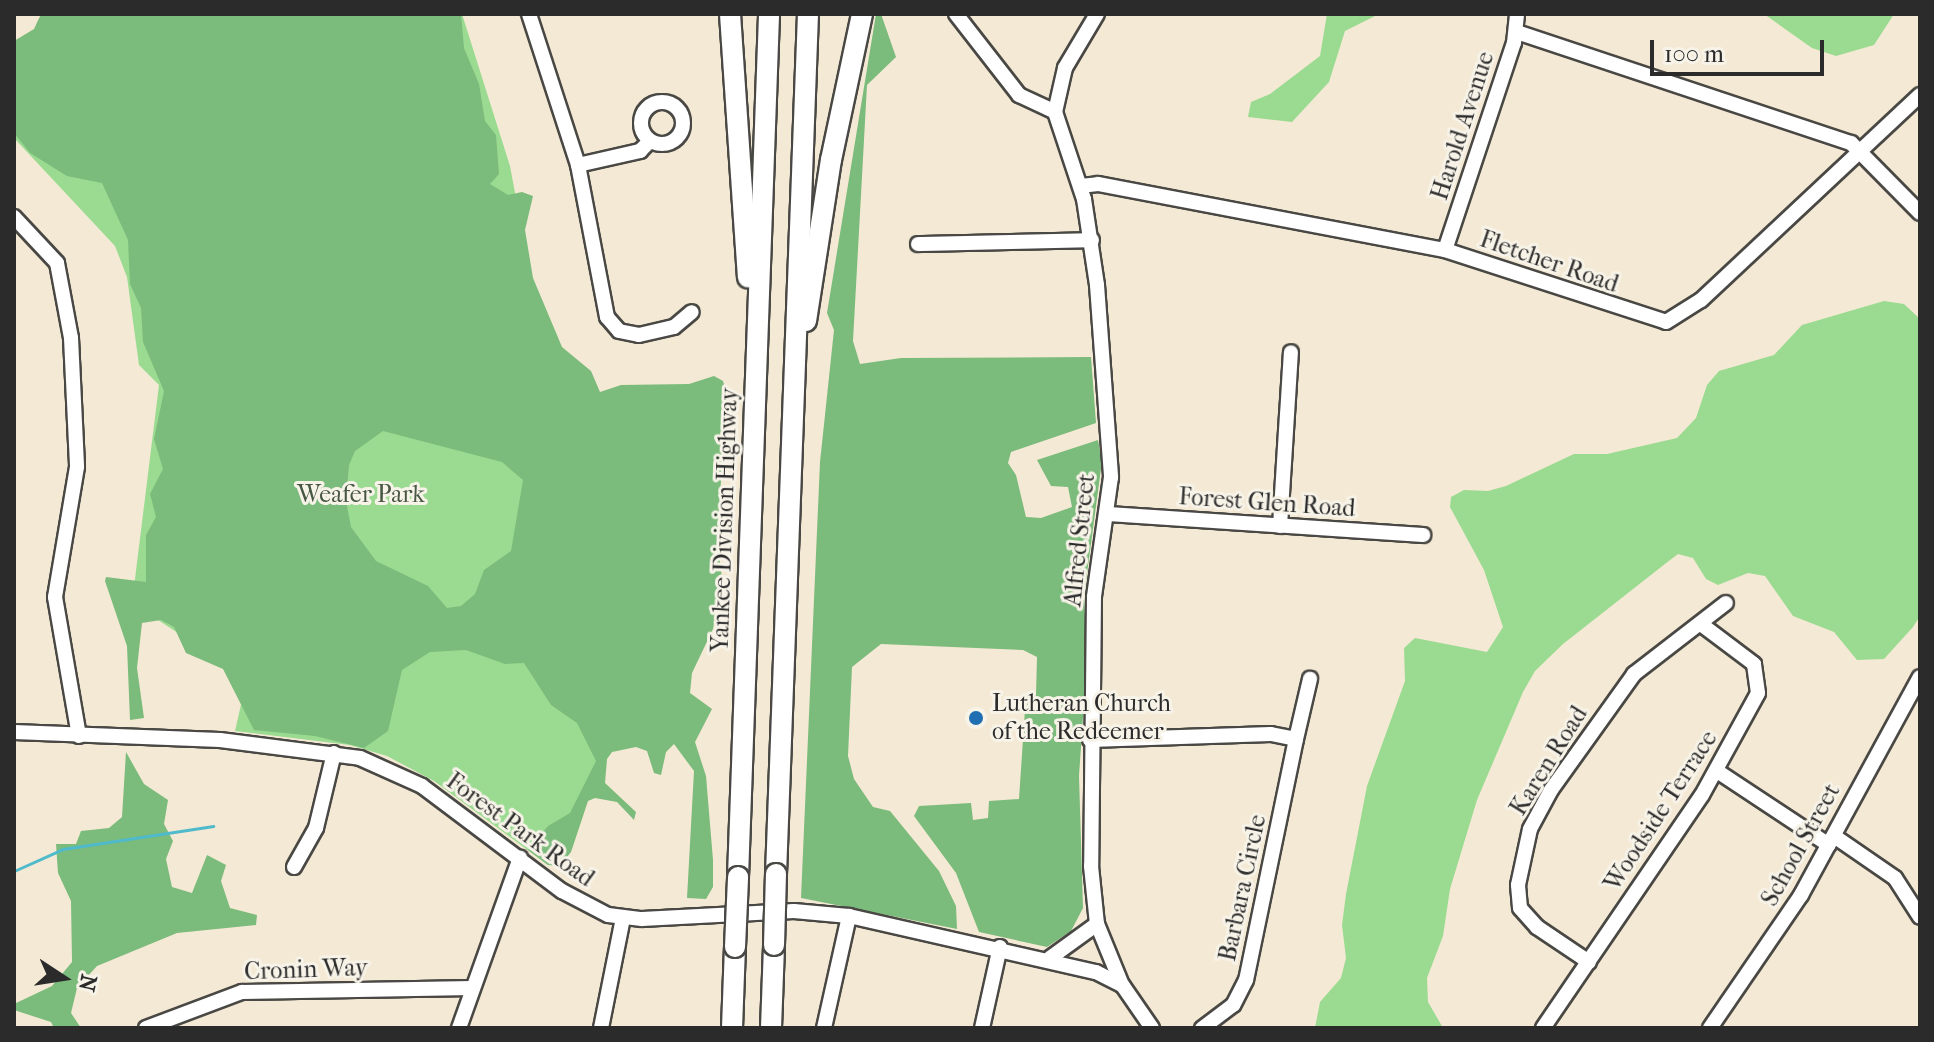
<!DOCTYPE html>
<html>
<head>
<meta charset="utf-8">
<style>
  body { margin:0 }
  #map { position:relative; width:1934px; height:1042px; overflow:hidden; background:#f4e9d4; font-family:"IM FELL French Canon",serif }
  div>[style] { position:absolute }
  .green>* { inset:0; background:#9adb91 }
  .forest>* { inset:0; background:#7bbb7b }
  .stream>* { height:3px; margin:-1.5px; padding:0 1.5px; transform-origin:1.5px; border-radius:1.5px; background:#4fbacb }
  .roads { filter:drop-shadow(2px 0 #494844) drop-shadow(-2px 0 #494844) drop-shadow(0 2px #494844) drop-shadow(0 -2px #494844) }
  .minor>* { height:14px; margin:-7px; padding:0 7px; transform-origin:7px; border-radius:7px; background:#fff }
  .minor>.ring { margin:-7px; padding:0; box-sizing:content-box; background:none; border:14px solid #fff; border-radius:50% }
  .highway>* { height:20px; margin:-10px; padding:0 10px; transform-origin:10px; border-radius:10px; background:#fff }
  .bridges { filter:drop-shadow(2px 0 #494844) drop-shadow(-2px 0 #494844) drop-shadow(0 2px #494844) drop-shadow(0 -2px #494844) }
  .highway-bridge>* { height:20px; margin:-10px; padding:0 10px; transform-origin:10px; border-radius:10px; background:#fff }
  .dots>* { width:22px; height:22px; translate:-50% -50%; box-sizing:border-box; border:4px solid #f7f3e8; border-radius:50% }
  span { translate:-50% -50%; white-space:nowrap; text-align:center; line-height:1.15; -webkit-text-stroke:6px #f7f3e8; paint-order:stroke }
  .street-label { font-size:24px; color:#2b2b2b }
  .park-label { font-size:24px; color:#475744 }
  .poi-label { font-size:24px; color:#2b2b2b }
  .left { translate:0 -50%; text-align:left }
  .frame { position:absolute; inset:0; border:16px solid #2b2b2b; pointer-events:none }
  .north { position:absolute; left:24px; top:938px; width:80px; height:80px; -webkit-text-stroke:6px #f7f3e8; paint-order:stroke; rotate:102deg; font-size:22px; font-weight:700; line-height:32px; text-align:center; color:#2b2b2b }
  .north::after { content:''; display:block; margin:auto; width:28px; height:36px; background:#2b2b2b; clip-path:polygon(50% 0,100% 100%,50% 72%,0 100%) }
  .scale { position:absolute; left:1650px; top:40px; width:174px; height:36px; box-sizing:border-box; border:4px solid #2b2b2b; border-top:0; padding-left:10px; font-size:24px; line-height:28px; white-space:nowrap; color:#2b2b2b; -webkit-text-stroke:6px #f7f3e8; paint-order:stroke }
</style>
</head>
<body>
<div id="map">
  <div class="green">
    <div style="clip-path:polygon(106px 14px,462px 14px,510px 166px,553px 398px,686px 600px,548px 865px,434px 781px,387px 756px,350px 745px,235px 731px,247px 678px,132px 603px,159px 385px,139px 365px,127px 277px,115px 246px,14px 138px,14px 43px)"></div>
    <div style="clip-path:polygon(1327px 14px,1379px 14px,1345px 31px,1329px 82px,1292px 122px,1248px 117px,1251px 102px,1270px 94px,1320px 56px)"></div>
    <div style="clip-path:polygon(1764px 14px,1894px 14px,1874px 45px,1836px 56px,1812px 48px)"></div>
    <div style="clip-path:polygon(1884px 301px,1904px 304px,1920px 319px,1920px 616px,1913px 627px,1884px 659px,1857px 660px,1834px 632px,1793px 616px,1765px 576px,1748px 573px,1718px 585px,1706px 579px,1693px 558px,1678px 554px,1670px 560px,1563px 644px,1535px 671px,1523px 692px,1477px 800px,1450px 889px,1443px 936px,1427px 978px,1428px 1002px,1443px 1028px,1315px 1028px,1320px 1002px,1341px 978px,1346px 958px,1342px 925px,1346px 894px,1367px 786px,1405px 681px,1404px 648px,1415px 638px,1487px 652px,1503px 627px,1484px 570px,1450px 507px,1451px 497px,1464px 490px,1488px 491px,1506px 486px,1574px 454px,1607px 454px,1677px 438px,1696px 418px,1707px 385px,1719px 371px,1774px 355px,1802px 325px)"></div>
  </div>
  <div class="forest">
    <div style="clip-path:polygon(evenodd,41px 14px,461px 14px,464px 48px,479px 84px,485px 121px,496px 135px,499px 174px,490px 184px,508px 195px,522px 192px,533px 196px,525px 230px,533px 278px,562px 347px,591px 371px,600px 392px,621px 385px,689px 384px,714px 376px,723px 381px,727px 394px,717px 539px,722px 578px,713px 629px,692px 673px,690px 693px,712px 709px,695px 742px,706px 776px,713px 860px,713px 887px,706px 899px,687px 898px,694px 771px,674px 744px,666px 752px,661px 775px,654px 773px,647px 751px,636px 747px,612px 752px,607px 759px,605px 783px,636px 812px,634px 820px,617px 802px,595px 798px,588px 801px,571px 852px,560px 866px,548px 865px,528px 850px,548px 826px,570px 813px,596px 761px,577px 723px,551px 705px,524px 663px,505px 664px,466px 650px,430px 652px,402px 670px,388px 731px,364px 748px,315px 736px,254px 730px,223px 669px,186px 653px,174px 627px,161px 620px,142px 623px,137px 668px,144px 718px,130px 720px,127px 646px,105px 581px,106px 577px,146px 582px,146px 535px,156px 517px,150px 494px,163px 469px,154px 439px,164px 391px,143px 342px,141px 308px,130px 284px,128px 240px,102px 183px,67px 176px,30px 153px,14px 133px,14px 41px,34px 29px,41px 14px,383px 431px,502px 462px,523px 480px,511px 551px,484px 570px,475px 594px,461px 606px,447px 608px,428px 586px,376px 561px,351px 527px,346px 501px,349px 465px,355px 451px,383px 431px)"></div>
    <div style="clip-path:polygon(876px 14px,881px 14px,896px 57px,867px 85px,853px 341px,860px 364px,901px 358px,1091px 357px,1096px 423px,1011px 452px,1008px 463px,1016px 475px,1026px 517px,1041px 518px,1072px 507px,1068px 487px,1051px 486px,1037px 460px,1098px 440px,1102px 461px,1084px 596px,1087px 659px,1079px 776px,1083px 908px,1071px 931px,1047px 947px,979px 932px,956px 873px,914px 816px,919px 806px,971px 803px,973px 820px,988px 818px,989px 801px,1019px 799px,1026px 695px,1036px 695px,1037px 657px,1023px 650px,881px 644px,852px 667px,848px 756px,854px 779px,873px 807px,890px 811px,939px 871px,956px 906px,957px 929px,801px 898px,820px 462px,834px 330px,827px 313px)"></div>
    <div style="clip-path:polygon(126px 752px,144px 784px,168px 800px,164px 824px,173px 841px,166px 859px,172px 887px,192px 893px,207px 855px,226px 865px,221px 881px,230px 908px,257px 915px,256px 925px,177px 933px,97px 966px,77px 988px,71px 1013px,81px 1028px,54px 1028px,51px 1022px,14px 1010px,14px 1004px,52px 986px,72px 962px,71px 901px,58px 873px,56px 844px,76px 844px,81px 831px,109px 828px,122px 817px)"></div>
  </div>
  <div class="stream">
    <div style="left:14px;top:871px;width:54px;rotate:-24.2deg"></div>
    <div style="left:63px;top:849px;width:152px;rotate:-8.7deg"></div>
  </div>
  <div class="roads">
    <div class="minor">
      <div style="left:529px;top:14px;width:159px;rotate:72deg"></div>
      <div style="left:578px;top:165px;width:155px;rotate:79.2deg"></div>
      <div style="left:607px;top:317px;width:18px;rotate:49deg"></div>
      <div style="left:619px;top:331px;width:20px;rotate:11deg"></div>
      <div style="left:639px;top:335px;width:36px;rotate:-13deg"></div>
      <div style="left:674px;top:327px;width:23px;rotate:-40deg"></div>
      <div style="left:956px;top:14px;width:103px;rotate:52.1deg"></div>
      <div style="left:1019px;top:95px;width:40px;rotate:25deg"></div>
      <div style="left:1097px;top:14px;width:63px;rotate:120.7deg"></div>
      <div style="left:1065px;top:68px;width:45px;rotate:102.8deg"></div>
      <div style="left:1055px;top:112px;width:92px;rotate:71.6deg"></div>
      <div style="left:1084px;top:199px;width:87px;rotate:81.4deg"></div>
      <div style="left:1097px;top:285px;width:193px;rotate:85.8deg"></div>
      <div style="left:1111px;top:477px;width:121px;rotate:98.1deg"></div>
      <div style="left:1094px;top:597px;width:269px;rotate:90.6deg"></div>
      <div style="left:1091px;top:866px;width:58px;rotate:84.1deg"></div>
      <div style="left:1097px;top:924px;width:66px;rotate:67.7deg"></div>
      <div style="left:1517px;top:32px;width:352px;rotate:18.4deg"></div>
      <div style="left:1851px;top:143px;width:98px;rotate:45.4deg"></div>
      <div class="ring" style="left:641px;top:102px;width:28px;height:28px"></div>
      <div style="left:578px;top:165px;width:64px;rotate:-12.7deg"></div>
      <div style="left:640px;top:151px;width:14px;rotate:-45deg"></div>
      <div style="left:1080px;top:186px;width:18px;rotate:-6deg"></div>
      <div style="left:1098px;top:184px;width:353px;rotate:10.8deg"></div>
      <div style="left:1445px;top:250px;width:232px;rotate:18deg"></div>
      <div style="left:1666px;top:322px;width:41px;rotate:-32.2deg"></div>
      <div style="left:1701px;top:300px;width:300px;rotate:-43.1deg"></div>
      <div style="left:14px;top:217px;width:63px;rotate:46.9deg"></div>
      <div style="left:57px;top:263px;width:76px;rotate:79.4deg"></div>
      <div style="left:71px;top:338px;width:129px;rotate:87.3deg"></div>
      <div style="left:77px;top:467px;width:132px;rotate:99.6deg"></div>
      <div style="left:55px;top:597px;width:141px;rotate:80.2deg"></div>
      <div style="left:918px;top:244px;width:174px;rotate:-1.3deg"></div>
      <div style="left:1445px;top:250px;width:218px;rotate:-71.6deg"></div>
      <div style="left:1514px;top:43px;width:29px;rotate:-84deg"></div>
      <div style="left:1108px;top:514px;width:316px;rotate:3.8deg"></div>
      <div style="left:1280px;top:526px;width:174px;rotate:-86.4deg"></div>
      <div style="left:14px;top:732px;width:206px;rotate:2.2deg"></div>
      <div style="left:220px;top:740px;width:141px;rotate:7.3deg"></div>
      <div style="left:360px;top:758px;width:68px;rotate:24.3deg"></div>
      <div style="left:422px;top:786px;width:175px;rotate:36.9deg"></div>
      <div style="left:562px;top:891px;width:52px;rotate:27.6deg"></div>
      <div style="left:608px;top:915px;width:34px;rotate:7deg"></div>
      <div style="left:642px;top:919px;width:152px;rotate:-3deg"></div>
      <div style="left:794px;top:911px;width:55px;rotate:5.2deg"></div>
      <div style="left:849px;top:916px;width:253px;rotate:12.8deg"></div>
      <div style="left:1096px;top:972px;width:30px;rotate:27deg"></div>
      <div style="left:1123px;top:986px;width:51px;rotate:55.4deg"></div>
      <div style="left:1296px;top:739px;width:62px;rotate:-76.9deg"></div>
      <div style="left:1090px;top:740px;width:181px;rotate:-1.9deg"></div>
      <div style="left:1271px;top:734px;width:25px;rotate:11deg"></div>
      <div style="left:1296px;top:739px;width:246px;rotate:101.7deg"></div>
      <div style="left:1246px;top:980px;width:28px;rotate:117deg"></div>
      <div style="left:1233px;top:1005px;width:39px;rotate:143deg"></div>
      <div style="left:1717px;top:771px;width:134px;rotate:33.5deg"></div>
      <div style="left:1834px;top:836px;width:74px;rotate:34.5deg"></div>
      <div style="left:1895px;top:878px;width:46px;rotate:57.3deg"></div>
      <div style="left:294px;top:867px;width:45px;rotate:-60.6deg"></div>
      <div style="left:316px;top:828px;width:77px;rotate:-76.5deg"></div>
      <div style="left:1050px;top:958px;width:58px;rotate:-35.9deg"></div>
      <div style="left:1589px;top:962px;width:63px;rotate:-146.1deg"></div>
      <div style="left:1537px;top:927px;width:25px;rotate:-132deg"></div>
      <div style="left:1520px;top:908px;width:23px;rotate:-95deg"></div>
      <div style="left:1518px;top:885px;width:57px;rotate:-77.9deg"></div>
      <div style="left:1530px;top:829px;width:44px;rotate:-61.7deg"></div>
      <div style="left:1551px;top:790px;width:143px;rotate:-54.4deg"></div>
      <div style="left:1634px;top:674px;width:116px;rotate:-37.7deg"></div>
      <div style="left:146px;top:1028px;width:103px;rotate:-20.6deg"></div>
      <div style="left:242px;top:992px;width:231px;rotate:-1deg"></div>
      <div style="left:459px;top:1028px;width:181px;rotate:-70.3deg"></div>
      <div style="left:601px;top:1028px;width:112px;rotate:-78.7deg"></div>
      <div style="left:824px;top:1028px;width:115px;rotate:-77.4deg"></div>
      <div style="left:982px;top:1028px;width:83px;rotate:-77.5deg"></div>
      <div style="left:1543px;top:1028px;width:282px;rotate:-55.7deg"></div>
      <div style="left:1702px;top:795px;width:116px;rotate:-61.2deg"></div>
      <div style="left:1758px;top:693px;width:29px;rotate:-98deg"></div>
      <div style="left:1754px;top:664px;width:65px;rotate:-143.1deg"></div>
      <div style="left:1710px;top:1028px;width:161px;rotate:-55.6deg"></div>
      <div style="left:1801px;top:895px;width:248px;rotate:-61.4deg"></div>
    </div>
    <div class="highway">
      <div style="left:730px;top:14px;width:264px;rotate:86.1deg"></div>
      <div style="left:806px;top:321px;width:163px;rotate:-81.2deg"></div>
      <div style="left:831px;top:160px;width:149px;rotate:-78deg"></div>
      <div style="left:776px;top:874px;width:861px;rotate:-87.87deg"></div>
      <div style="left:738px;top:877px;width:864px;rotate:-87.94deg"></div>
      <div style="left:732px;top:1028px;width:81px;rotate:-87.9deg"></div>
      <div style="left:771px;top:1028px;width:83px;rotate:-87.9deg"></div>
    </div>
  </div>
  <div class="bridges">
    <div class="highway-bridge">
      <div style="left:774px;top:945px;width:71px;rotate:-88.4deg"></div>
      <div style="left:735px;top:947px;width:70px;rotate:-87.5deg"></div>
    </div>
  </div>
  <div class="dots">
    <div style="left:976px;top:718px;background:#1f6fb2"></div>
  </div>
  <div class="street-label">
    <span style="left:1463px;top:126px;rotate:-72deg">Harold Avenue</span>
    <span style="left:1549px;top:262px;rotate:19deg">Fletcher Road</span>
    <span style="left:1267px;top:503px;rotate:4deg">Forest Glen Road</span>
    <span style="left:725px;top:520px;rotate:-88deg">Yankee Division Highway</span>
    <span style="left:1080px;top:540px;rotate:-84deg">Alfred Street</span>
    <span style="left:1549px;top:761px;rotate:-58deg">Karen Road</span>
    <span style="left:1661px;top:811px;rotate:-57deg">Woodside Terrace</span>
    <span style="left:520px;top:830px;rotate:36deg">Forest Park Road</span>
    <span style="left:1801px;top:845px;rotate:-61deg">School Street</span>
    <span style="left:1243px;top:888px;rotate:-78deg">Barbara Circle</span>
    <span style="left:306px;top:970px;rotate:-2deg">Cronin Way</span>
  </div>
  <div class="park-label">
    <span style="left:361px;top:495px">Weafer Park</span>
  </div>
  <div class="poi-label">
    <span class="left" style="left:992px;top:718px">Lutheran Church<br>of the Redeemer</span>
  </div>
  <div class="frame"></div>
  <div class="north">N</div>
  <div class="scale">100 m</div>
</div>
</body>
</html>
